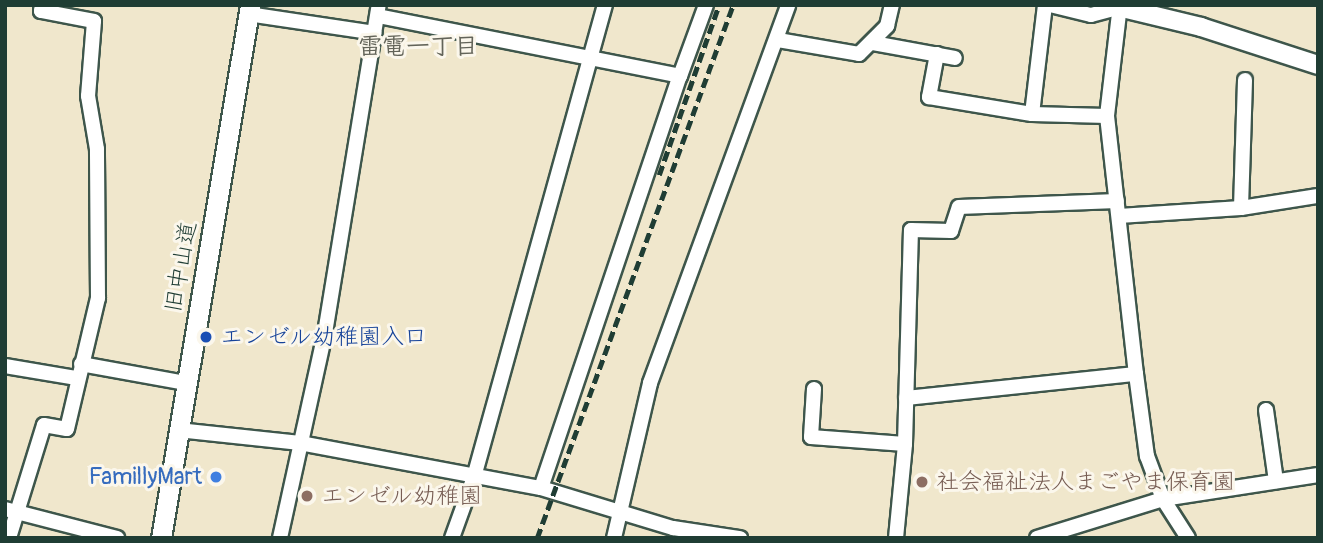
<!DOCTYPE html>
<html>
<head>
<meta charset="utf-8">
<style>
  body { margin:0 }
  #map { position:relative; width:1323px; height:543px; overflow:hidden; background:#f0e7cc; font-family:Pangolin,"Klee One",sans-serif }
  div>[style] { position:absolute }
  .roads { filter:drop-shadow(2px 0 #3e564b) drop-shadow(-2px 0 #3e564b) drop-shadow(0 2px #3e564b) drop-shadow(0 -2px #3e564b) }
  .minor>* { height:14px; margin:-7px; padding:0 7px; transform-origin:7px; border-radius:7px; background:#fff }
  .tertiary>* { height:18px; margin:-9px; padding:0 9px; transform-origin:9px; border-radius:9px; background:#fff }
  .secondary>* { height:19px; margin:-9.5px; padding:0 9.5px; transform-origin:9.5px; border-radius:9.5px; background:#fff }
  .rail>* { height:4.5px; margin-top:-2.25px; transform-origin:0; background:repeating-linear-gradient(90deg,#1f3d34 0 10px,transparent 0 15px) }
  .dots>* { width:19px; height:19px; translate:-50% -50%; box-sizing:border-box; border:4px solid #fbf7ec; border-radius:50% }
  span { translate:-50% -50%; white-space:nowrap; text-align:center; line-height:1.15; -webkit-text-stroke:6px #fbf7ec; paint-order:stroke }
  .street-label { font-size:23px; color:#1f3d34 }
  .transit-label { font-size:23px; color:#164399 }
  .left { translate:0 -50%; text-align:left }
  .shop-label { font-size:23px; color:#366cbe }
  .right { translate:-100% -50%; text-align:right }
  .education-label { font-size:23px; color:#785e54 }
  .neighbourhood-label { font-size:24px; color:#636459; font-weight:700 }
  .frame { position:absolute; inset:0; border:7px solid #1f3d34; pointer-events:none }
</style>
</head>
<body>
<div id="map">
  <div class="roads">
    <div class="minor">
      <div style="left:1050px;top:5px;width:42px;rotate:13.7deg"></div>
      <div style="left:1091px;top:15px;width:30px;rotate:-15deg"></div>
      <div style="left:1120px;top:5px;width:112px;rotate:96.7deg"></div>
      <div style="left:1107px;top:116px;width:260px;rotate:83.6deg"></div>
      <div style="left:1136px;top:374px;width:83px;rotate:82.4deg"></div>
      <div style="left:1147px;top:456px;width:46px;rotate:69.6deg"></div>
      <div style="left:1163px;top:499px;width:46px;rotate:57.3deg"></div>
      <div style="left:248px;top:14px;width:128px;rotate:8.5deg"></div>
      <div style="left:378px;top:16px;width:308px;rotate:11.2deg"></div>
      <div style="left:680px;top:76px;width:76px;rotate:-69.9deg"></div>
      <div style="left:778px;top:40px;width:82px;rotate:9.8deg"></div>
      <div style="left:859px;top:54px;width:40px;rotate:-45deg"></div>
      <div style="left:887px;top:26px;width:22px;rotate:-77deg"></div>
      <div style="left:873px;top:43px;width:83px;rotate:10.4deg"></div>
      <div style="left:937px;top:54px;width:44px;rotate:100.5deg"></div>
      <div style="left:929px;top:97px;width:104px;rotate:9.4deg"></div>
      <div style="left:1032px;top:114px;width:75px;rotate:1.5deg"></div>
      <div style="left:1032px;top:114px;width:110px;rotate:-83.2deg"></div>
      <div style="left:1241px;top:208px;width:128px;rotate:-88.2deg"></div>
      <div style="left:1119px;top:216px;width:122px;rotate:-3.8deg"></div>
      <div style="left:1241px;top:208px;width:78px;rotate:-8.9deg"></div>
      <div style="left:81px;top:364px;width:107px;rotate:10.3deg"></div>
      <div style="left:5px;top:366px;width:73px;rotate:9.5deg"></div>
      <div style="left:814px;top:389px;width:48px;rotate:93.6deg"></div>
      <div style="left:811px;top:437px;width:94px;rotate:4.3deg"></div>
      <div style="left:906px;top:398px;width:231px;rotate:-6deg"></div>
      <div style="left:1266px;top:410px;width:72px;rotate:82deg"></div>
      <div style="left:178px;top:430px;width:123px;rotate:6.1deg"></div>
      <div style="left:300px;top:443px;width:245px;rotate:10.6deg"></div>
      <div style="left:541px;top:488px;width:138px;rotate:16.9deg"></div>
      <div style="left:673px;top:528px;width:68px;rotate:8.5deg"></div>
      <div style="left:541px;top:488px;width:435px;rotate:-71.4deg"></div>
      <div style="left:5px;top:509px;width:116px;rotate:14.5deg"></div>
      <div style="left:9px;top:538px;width:118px;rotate:-72.8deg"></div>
      <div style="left:44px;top:425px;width:23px;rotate:10deg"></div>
      <div style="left:67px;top:429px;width:135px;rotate:-76.7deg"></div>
      <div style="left:98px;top:298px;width:149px;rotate:-90.4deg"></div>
      <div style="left:97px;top:149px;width:54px;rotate:-99.6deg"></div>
      <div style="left:88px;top:96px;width:75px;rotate:-85.4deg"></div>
      <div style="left:94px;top:21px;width:54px;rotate:-169.3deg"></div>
      <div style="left:41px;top:11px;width:6px;rotate:-81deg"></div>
      <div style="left:280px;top:538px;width:210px;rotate:-77.6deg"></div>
      <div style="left:325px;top:333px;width:332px;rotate:-80.7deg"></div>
      <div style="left:452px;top:538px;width:65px;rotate:-70.2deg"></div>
      <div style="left:474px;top:477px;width:490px;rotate:-74.5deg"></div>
      <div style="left:614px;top:538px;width:159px;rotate:-76.9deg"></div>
      <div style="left:650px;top:383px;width:402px;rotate:-69.9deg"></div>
      <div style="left:896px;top:538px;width:94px;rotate:-84.5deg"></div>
      <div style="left:905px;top:444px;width:214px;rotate:-88.4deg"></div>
      <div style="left:911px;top:230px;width:40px;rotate:1.4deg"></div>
      <div style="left:951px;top:231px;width:25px;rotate:-72deg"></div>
      <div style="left:959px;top:207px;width:158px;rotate:-2.2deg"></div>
      <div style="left:1037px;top:538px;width:132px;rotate:-17.2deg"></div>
      <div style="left:1163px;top:499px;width:157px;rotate:-8.8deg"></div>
    </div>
    <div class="tertiary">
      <div style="left:1110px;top:5px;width:94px;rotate:13.6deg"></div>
      <div style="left:1201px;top:27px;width:123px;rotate:18deg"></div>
    </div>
    <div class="secondary">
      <div style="left:161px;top:538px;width:540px;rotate:-80.52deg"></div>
    </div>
  </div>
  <div class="rail">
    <div style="left:659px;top:175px;width:180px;rotate:-70.6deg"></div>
    <div style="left:537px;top:538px;width:568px;rotate:-69.81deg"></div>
  </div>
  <div class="dots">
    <div style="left:206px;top:337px;background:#1a4fb4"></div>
    <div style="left:216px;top:477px;background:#3f7fe0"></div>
    <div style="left:922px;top:482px;background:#8d6e63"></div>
    <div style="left:307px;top:496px;background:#8d6e63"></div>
  </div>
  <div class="street-label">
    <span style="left:181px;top:267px;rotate:-80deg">旧中山道</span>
  </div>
  <div class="transit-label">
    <span class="left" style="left:220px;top:337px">エンゼル幼稚園入口</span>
  </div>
  <div class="shop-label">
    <span class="right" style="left:202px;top:477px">FamillyMart</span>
  </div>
  <div class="education-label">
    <span class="left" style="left:936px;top:482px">社会福祉法人まごやま保育園</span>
    <span class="left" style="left:321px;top:496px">エンゼル幼稚園</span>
  </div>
  <div class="neighbourhood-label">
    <span style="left:418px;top:47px">雷電一丁目</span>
  </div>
  <div class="frame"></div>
</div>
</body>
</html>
